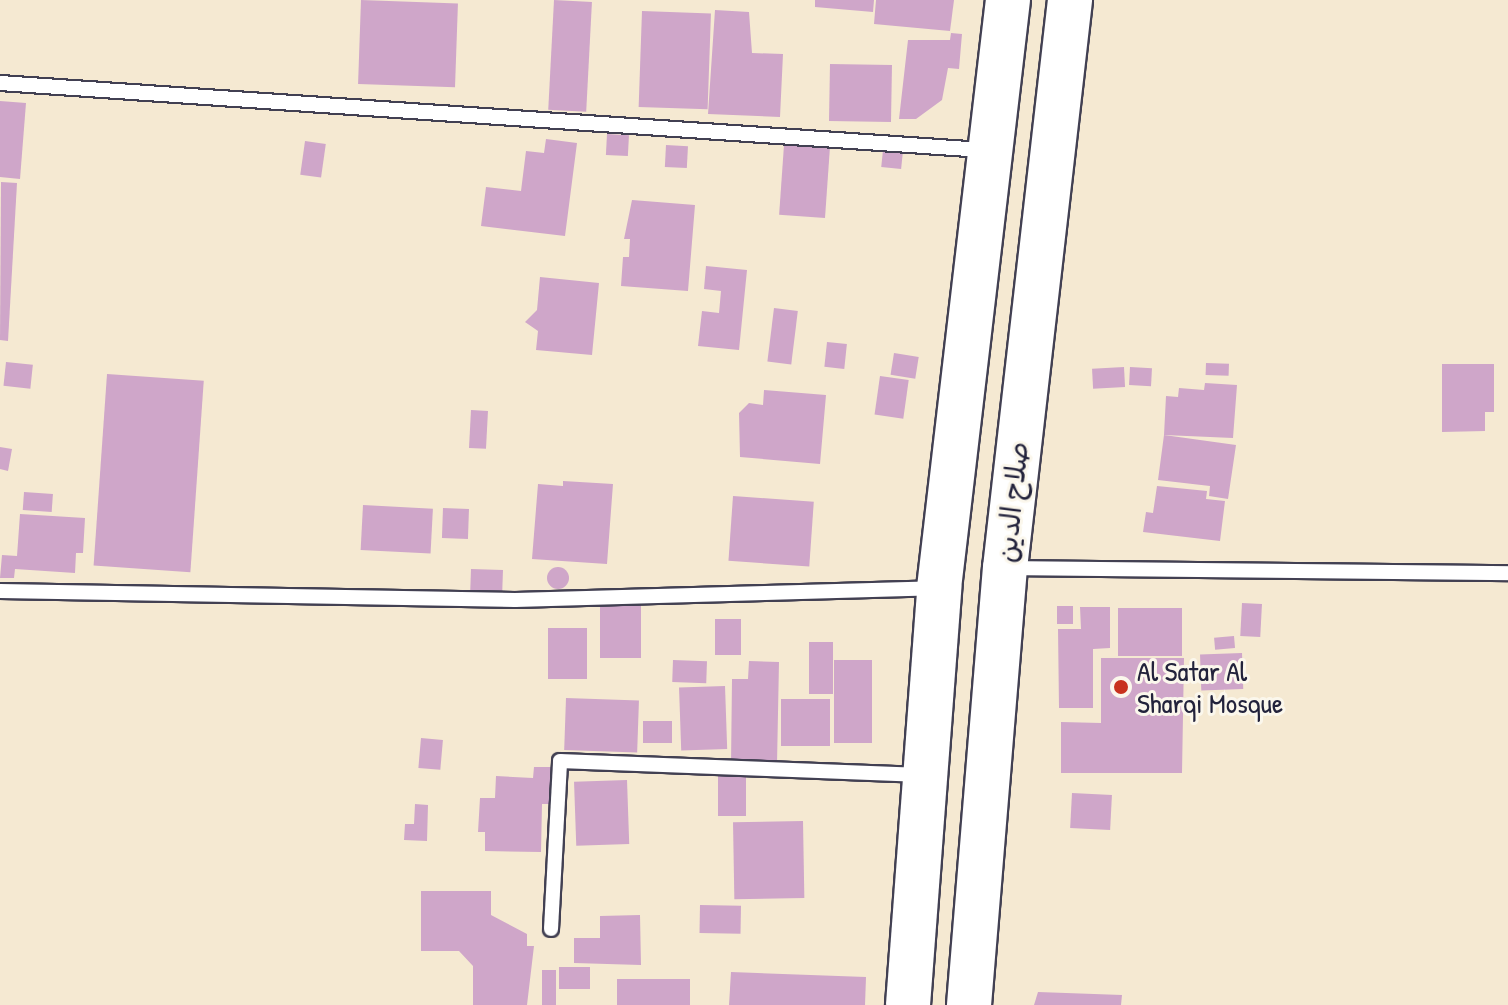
<!DOCTYPE html>
<html>
<head>
<meta charset="utf-8">
<style>
  body { margin:0 }
  #map { position:relative; width:1508px; height:1005px; overflow:hidden; background:#f5e9d2; font-family:"Patrick Hand","Playpen Sans Arabic",sans-serif }
  div>[style] { position:absolute }
  .building>* { inset:0; background:#cfa6c9; transform-origin:0 0 }
  .round { border-radius:50% }
  .roads { filter:drop-shadow(2px 0 #424052) drop-shadow(-2px 0 #424052) drop-shadow(0 2px #424052) drop-shadow(0 -2px #424052) }
  .service>* { height:14px; margin:-7px; padding:0 7px; transform-origin:7px; border-radius:7px; background:#fff }
  .trunk>* { height:44px; margin:-22px; padding:0 22px; transform-origin:22px; border-radius:22px; background:#fff }
  .dots>* { width:22px; height:22px; translate:-50% -50%; box-sizing:border-box; border:4px solid #fbf7ec; border-radius:50% }
  span { translate:-50% -50%; white-space:nowrap; text-align:center; line-height:1.15; -webkit-text-stroke:6px #fbf7ec; paint-order:stroke }
  .street-label { font-size:28px; color:#22223b }
  .poi-label { font-size:28px; color:#22223b }
  .left { translate:0 -50%; text-align:left }
</style>
</head>
<body>
<div id="map">
  <div class="building">
    <div style="left:361px;top:0;width:97px;height:84px;rotate:2deg"></div>
    <div style="left:554px;top:0;width:38px;height:110px;rotate:3deg"></div>
    <div style="clip-path:polygon(815px 0,874px 0,873px 12px,815px 7px)"></div>
    <div style="clip-path:polygon(876px 0,954px 0,950px 31px,874px 24px)"></div>
    <div style="clip-path:polygon(715px 10px,749px 12px,752px 53px,783px 54px,780px 117px,708px 114px)"></div>
    <div style="left:642px;top:11px;width:69px;height:96px;rotate:2deg"></div>
    <div style="clip-path:polygon(951px 33px,962px 34px,959px 69px,948px 68px,942px 100px,916px 119px,899px 119px,908px 40px,950px 40px)"></div>
    <div style="left:830px;top:64px;width:62px;height:57px;rotate:1deg"></div>
    <div style="clip-path:polygon(0 101px,26px 103px,20px 179px,0 177px)"></div>
    <div style="left:607px;top:134px;width:22px;height:21px;rotate:3deg"></div>
    <div style="clip-path:polygon(546px 139px,577px 143px,565px 236px,481px 226px,486px 187px,521px 191px,526px 151px,544px 153px)"></div>
    <div style="left:305px;top:141px;width:21px;height:34px;rotate:8deg"></div>
    <div style="left:666px;top:145px;width:22px;height:22px;rotate:3deg"></div>
    <div style="left:784px;top:145px;width:46px;height:70px;rotate:4deg"></div>
    <div style="left:883px;top:150px;width:20px;height:17px;rotate:6deg"></div>
    <div style="clip-path:polygon(1px 182px,17px 183px,8px 341px,0 340px)"></div>
    <div style="clip-path:polygon(632px 200px,695px 205px,688px 291px,621px 286px,623px 257px,629px 257px,630px 239px,624px 239px)"></div>
    <div style="clip-path:polygon(706px 266px,747px 270px,739px 350px,698px 346px,702px 311px,719px 313px,721px 291px,704px 289px)"></div>
    <div style="clip-path:polygon(540px 277px,599px 283px,592px 355px,536px 350px,538px 331px,525px 322px,537px 310px)"></div>
    <div style="left:774px;top:308px;width:24px;height:54px;rotate:7deg"></div>
    <div style="left:827px;top:342px;width:20px;height:25px;rotate:6deg"></div>
    <div style="left:894px;top:353px;width:25px;height:22px;rotate:9deg"></div>
    <div style="left:6px;top:362px;width:27px;height:24px;rotate:6deg"></div>
    <div style="left:1206px;top:363px;width:23px;height:12px;rotate:2deg"></div>
    <div style="clip-path:polygon(1442px 364px,1494px 364px,1494px 412px,1485px 412px,1485px 431px,1442px 432px)"></div>
    <div style="left:1124px;top:367px;width:20px;height:32px;rotate:87deg"></div>
    <div style="left:1130px;top:367px;width:22px;height:18px;rotate:3deg"></div>
    <div style="left:107px;top:374px;width:97px;height:192px;rotate:4deg"></div>
    <div style="left:880px;top:376px;width:29px;height:39px;rotate:8deg"></div>
    <div style="clip-path:polygon(1205px 383px,1237px 385px,1233px 438px,1164px 435px,1166px 396px,1178px 397px,1179px 388px,1204px 390px)"></div>
    <div style="clip-path:polygon(764px 390px,826px 395px,820px 464px,740px 457px,739px 413px,749px 403px,763px 405px)"></div>
    <div style="left:471px;top:410px;width:17px;height:38px;rotate:3deg"></div>
    <div style="clip-path:polygon(1164px 435px,1236px 445px,1228px 499px,1209px 496px,1210px 486px,1158px 480px)"></div>
    <div style="clip-path:polygon(0 447px,12px 449px,8px 471px,0 469px)"></div>
    <div style="clip-path:polygon(563px 481px,613px 484px,607px 564px,532px 559px,538px 484px,563px 486px)"></div>
    <div style="clip-path:polygon(1157px 486px,1207px 491px,1206px 499px,1225px 501px,1220px 541px,1143px 532px,1146px 512px,1153px 513px)"></div>
    <div style="left:24px;top:492px;width:29px;height:18px;rotate:4deg"></div>
    <div style="left:733px;top:496px;width:81px;height:65px;rotate:4deg"></div>
    <div style="left:363px;top:505px;width:70px;height:45px;rotate:3deg"></div>
    <div style="left:443px;top:508px;width:26px;height:30px;rotate:2deg"></div>
    <div style="clip-path:polygon(20px 514px,85px 518px,83px 553px,76px 553px,75px 573px,15px 569px,14px 578px,0 578px,2px 555px,17px 556px)"></div>
    <div class="round" style="left:547px;top:567px;width:22px;height:22px"></div>
    <div style="left:471px;top:569px;width:32px;height:21px;rotate:2deg"></div>
    <div style="left:1242px;top:603px;width:20px;height:33px;rotate:3deg"></div>
    <div style="left:600px;top:605px;width:41px;height:53px"></div>
    <div style="left:1073px;top:606px;width:18px;height:16px;rotate:90deg"></div>
    <div style="clip-path:polygon(1080px 607px,1110px 607px,1110px 648px,1093px 649px,1093px 708px,1059px 708px,1058px 629px,1081px 629px)"></div>
    <div style="left:1118px;top:608px;width:64px;height:48px"></div>
    <div style="left:715px;top:619px;width:26px;height:36px"></div>
    <div style="left:548px;top:628px;width:39px;height:51px"></div>
    <div style="left:1234px;top:636px;width:12px;height:20px;rotate:85deg"></div>
    <div style="left:809px;top:642px;width:24px;height:52px"></div>
    <div style="left:1242px;top:653px;width:36px;height:42px;rotate:88deg"></div>
    <div style="clip-path:polygon(1101px 658px,1184px 658px,1182px 773px,1061px 773px,1061px 722px,1101px 723px)"></div>
    <div style="left:673px;top:660px;width:34px;height:22px;rotate:2deg"></div>
    <div style="left:834px;top:660px;width:38px;height:83px"></div>
    <div style="clip-path:polygon(749px 661px,779px 662px,777px 764px,731px 764px,732px 679px,748px 679px)"></div>
    <div style="left:725px;top:686px;width:63px;height:46px;rotate:88deg"></div>
    <div style="left:566px;top:698px;width:73px;height:52px;rotate:2deg"></div>
    <div style="left:781px;top:699px;width:49px;height:47px"></div>
    <div style="left:643px;top:721px;width:29px;height:22px"></div>
    <div style="left:421px;top:738px;width:22px;height:30px;rotate:5deg"></div>
    <div style="clip-path:polygon(534px 767px,551px 767px,550px 804px,542px 804px,541px 852px,485px 851px,485px 832px,478px 832px,480px 798px,495px 798px,496px 776px,533px 778px)"></div>
    <div style="left:746px;top:774px;width:42px;height:28px;rotate:90deg"></div>
    <div style="left:627px;top:780px;width:64px;height:53px;rotate:88deg"></div>
    <div style="left:1072px;top:793px;width:40px;height:35px;rotate:3deg"></div>
    <div style="clip-path:polygon(415px 804px,428px 805px,427px 841px,404px 840px,405px 824px,414px 824px)"></div>
    <div style="left:803px;top:821px;width:77px;height:70px;rotate:89deg"></div>
    <div style="clip-path:polygon(421px 891px,491px 891px,491px 915px,527px 934px,527px 946px,534px 946px,527px 1005px,473px 1005px,473px 966px,459px 951px,421px 951px)"></div>
    <div style="left:700px;top:905px;width:41px;height:28px;rotate:1deg"></div>
    <div style="clip-path:polygon(640px 915px,641px 965px,574px 963px,574px 938px,600px 938px,600px 916px)"></div>
    <div style="left:559px;top:967px;width:31px;height:22px"></div>
    <div style="left:542px;top:970px;width:14px;height:35px"></div>
    <div style="clip-path:polygon(731px 972px,866px 977px,865px 1005px,729px 1005px)"></div>
    <div style="left:617px;top:979px;width:73px;height:26px"></div>
    <div style="clip-path:polygon(1038px 992px,1122px 995px,1121px 1005px,1034px 1005px)"></div>
  </div>
  <div class="roads">
    <div class="service">
      <div style="left:0;top:83px;width:986px;rotate:3.9deg"></div>
      <div style="left:1010px;top:568px;width:498px;rotate:0.6deg"></div>
      <div style="left:0;top:591px;width:515px;rotate:1deg"></div>
      <div style="left:515px;top:600px;width:420px;rotate:-1.6deg"></div>
      <div style="left:551px;top:929px;width:168px;rotate:-86.9deg"></div>
      <div style="left:560px;top:761px;width:362px;rotate:2.2deg"></div>
    </div>
    <div class="trunk">
      <div style="left:908px;top:1005px;width:418px;rotate:-85.7deg"></div>
      <div style="left:939px;top:588px;width:592px;rotate:-83.31deg"></div>
      <div style="left:969px;top:1005px;width:438px;rotate:-85.3deg"></div>
      <div style="left:1005px;top:568px;width:572px;rotate:-83.47deg"></div>
    </div>
  </div>
  <div class="dots">
    <div style="left:1121px;top:687px;background:#c8321e"></div>
  </div>
  <div class="street-label">
    <span style="left:1012px;top:502px;rotate:-84deg">صلاح الدين</span>
  </div>
  <div class="poi-label">
    <span class="left" style="left:1137px;top:687px">Al Satar Al<br>Sharqi Mosque</span>
  </div>
</div>
</body>
</html>
